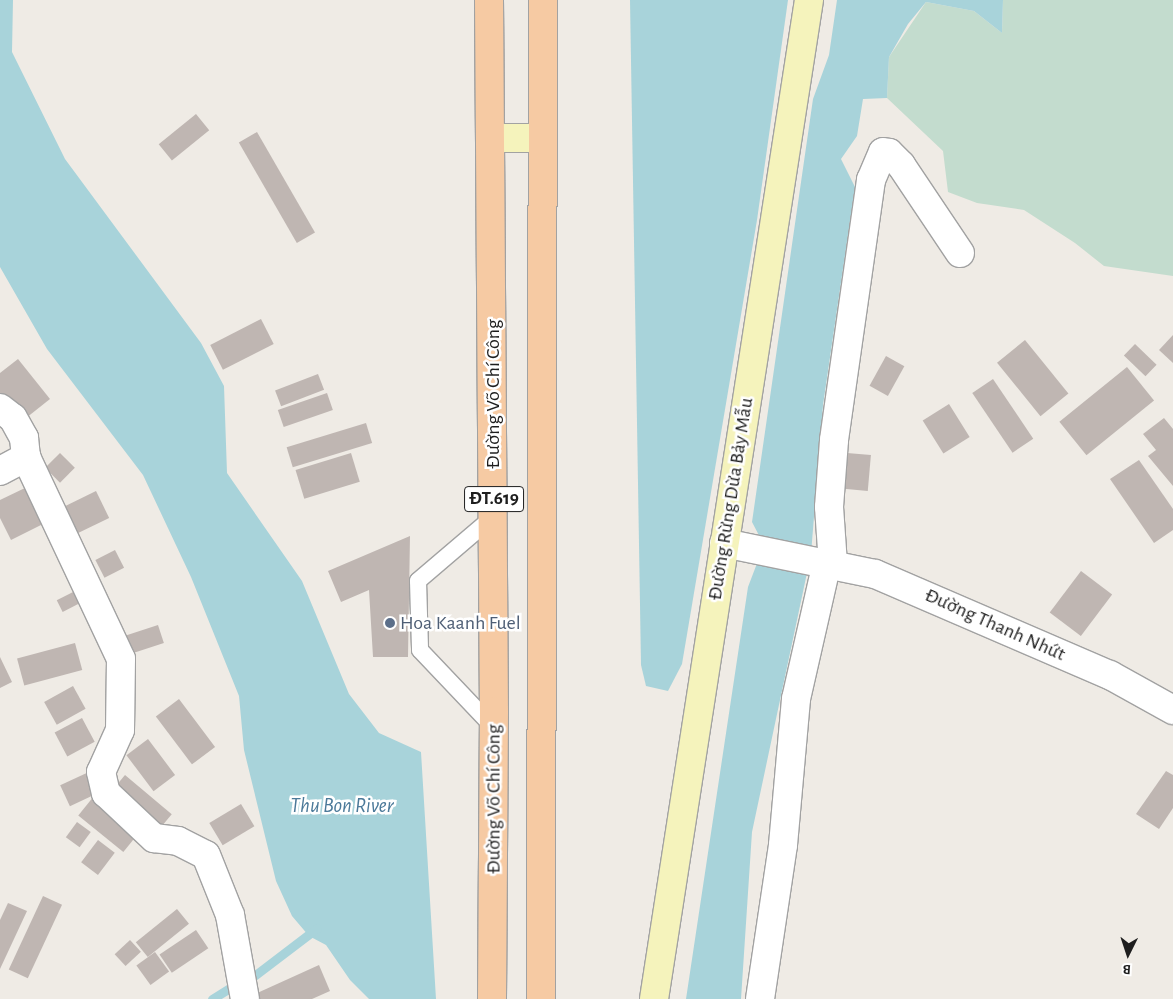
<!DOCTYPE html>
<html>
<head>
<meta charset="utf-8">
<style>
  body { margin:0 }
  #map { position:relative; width:1173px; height:999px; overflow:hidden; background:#efebe5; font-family:"Alegreya Sans",sans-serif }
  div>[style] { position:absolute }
  .wetland>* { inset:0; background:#c3dcce }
  .water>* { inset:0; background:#a8d3da }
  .stream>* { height:9px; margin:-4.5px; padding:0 4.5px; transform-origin:4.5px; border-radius:4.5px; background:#a8d3da }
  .building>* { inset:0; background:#bfb6b2; transform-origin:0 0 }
  .roads { filter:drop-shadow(1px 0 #a2a2a2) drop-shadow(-1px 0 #a2a2a2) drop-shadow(0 1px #a2a2a2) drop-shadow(0 -1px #a2a2a2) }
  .lane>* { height:16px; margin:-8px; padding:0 8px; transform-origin:8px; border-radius:8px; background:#fff }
  .street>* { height:28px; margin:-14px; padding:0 14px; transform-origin:14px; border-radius:14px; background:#fff }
  .secondary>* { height:28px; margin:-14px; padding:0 14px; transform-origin:14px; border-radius:14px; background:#f5f3bc }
  .primary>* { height:28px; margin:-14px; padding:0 14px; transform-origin:14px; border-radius:14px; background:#f6caa3 }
  .dots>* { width:14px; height:14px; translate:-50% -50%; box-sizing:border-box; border:2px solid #fff; border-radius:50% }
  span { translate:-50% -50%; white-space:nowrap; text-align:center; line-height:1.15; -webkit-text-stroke:5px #fff; paint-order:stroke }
  .shield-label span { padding:1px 4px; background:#fff; border:1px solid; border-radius:4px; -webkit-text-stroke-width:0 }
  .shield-label { font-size:19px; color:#1e1e1e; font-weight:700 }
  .street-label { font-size:20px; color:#1e1e1e }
  .service-label { font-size:20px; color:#4e5e75 }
  .left { translate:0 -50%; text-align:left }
  .water-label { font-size:21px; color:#4b7999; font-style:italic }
  .north { position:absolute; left:1103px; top:929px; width:50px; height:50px; -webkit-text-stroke:4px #fff; paint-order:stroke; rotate:184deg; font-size:14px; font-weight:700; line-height:20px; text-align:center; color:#1e1e1e }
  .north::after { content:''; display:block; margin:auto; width:18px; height:22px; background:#1e1e1e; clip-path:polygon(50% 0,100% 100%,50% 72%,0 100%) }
</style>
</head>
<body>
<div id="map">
  <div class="wetland">
    <div style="clip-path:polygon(1003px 0,1173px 0,1173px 276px,1104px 266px,1075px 243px,1024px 210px,977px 203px,948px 192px,943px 151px,887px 98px,889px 57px,926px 2px,974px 11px,1002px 33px)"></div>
  </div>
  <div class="water">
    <div style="clip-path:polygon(0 0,13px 0,12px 52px,65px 159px,201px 343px,224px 386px,227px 473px,302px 581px,349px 694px,379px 733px,421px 752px,436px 999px,369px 999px,350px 980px,326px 945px,309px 936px,292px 916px,276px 881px,244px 750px,239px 696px,191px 577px,143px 475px,47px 349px,0 267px)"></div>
    <div style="clip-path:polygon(630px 0,788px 0,757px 220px,682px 664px,668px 691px,646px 686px,641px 665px)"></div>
    <div style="clip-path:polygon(837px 0,1003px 0,1002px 33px,974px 11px,926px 2px,908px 24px,889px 57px,887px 98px,863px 99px,857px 136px,841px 159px,855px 187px,823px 405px,811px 554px,752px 832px,741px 999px,686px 999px,748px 587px,764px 545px,752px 522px,813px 99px,829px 55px)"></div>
  </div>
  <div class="stream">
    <div style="left:254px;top:976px;width:79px;rotate:-37.3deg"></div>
    <div style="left:212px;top:999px;width:22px;rotate:-32deg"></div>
  </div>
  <div class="building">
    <div style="left:196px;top:114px;width:21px;height:48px;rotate:51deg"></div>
    <div style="left:257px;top:132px;width:116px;height:21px;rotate:60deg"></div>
    <div style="left:261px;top:319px;width:28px;height:57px;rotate:63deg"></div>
    <div style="clip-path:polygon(1173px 335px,1173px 363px,1159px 350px)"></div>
    <div style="left:1025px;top:340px;width:69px;height:36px;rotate:51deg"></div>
    <div style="left:1135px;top:344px;width:30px;height:16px;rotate:44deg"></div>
    <div style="left:886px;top:356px;width:21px;height:34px;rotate:29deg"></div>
    <div style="clip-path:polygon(18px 359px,50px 399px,21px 422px,0 396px,0 373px)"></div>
    <div style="left:1127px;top:367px;width:43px;height:87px;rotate:51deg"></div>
    <div style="left:318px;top:374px;width:17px;height:46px;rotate:69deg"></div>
    <div style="left:993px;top:379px;width:72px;height:25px;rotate:56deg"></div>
    <div style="left:327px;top:393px;width:18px;height:52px;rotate:71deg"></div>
    <div style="left:949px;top:404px;width:39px;height:31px;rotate:58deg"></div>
    <div style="clip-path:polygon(1164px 418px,1173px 429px,1173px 486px,1148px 456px,1156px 450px,1143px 434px)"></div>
    <div style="left:366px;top:423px;width:21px;height:83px;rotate:73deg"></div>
    <div style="left:60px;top:453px;width:21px;height:21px;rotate:45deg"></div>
    <div style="left:351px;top:453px;width:30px;height:58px;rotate:73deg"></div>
    <div style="left:847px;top:453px;width:24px;height:36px;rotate:5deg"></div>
    <div style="clip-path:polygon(1139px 460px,1173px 509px,1173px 530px,1154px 543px,1110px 479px)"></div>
    <div style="clip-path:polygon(27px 487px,45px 523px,11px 540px,0 518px,0 500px)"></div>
    <div style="left:96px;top:491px;width:30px;height:38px;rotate:64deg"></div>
    <div style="clip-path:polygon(410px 536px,408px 657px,373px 657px,369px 590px,341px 602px,328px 571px)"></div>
    <div style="left:115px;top:550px;width:20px;height:22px;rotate:63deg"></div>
    <div style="left:1081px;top:571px;width:39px;height:52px;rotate:37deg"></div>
    <div style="left:79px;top:589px;width:13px;height:25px;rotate:63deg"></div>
    <div style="left:158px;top:625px;width:19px;height:37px;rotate:72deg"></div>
    <div style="left:75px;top:643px;width:28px;height:60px;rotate:75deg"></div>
    <div style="clip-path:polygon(0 657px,12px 682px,0 688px)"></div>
    <div style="left:73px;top:686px;width:26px;height:33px;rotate:61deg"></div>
    <div style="left:179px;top:699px;width:60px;height:29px;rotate:53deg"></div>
    <div style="left:82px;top:718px;width:27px;height:31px;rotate:62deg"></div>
    <div style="left:148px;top:739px;width:45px;height:27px;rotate:53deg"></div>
    <div style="left:91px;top:771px;width:23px;height:34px;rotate:65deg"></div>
    <div style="clip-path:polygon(1166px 771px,1173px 775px,1173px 808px,1159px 829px,1136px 814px)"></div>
    <div style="left:125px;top:775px;width:61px;height:26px;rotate:40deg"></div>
    <div style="left:94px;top:796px;width:58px;height:25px;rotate:39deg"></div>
    <div style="left:241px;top:804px;width:26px;height:37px;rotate:59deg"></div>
    <div style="left:77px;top:822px;width:17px;height:19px;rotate:36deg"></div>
    <div style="left:98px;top:840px;width:21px;height:28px;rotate:37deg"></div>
    <div style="left:43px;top:896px;width:21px;height:81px;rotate:25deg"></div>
    <div style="clip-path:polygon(8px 903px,27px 911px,0 969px,0 920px)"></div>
    <div style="left:177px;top:909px;width:19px;height:53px;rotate:51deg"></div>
    <div style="left:196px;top:930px;width:22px;height:44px;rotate:56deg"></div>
    <div style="left:130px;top:940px;width:16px;height:21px;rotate:47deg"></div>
    <div style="left:155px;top:952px;width:24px;height:23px;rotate:54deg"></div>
    <div style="clip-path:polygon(319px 965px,330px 991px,312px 999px,257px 999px,255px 994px)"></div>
  </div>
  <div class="roads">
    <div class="lane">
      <div style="left:494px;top:516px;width:100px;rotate:139.5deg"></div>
      <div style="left:418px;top:581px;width:69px;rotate:88.3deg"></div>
      <div style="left:420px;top:650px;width:108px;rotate:46.5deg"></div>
    </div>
    <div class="street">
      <div style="left:0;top:408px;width:16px;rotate:38deg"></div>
      <div style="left:13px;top:418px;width:23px;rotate:61deg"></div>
      <div style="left:24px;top:438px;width:19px;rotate:84deg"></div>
      <div style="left:26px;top:457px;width:223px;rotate:64.8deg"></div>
      <div style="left:121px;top:659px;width:71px;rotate:90.8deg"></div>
      <div style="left:120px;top:730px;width:46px;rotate:114.3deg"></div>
      <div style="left:101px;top:772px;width:22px;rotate:77deg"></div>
      <div style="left:106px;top:793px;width:66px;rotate:43.2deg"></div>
      <div style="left:154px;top:838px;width:24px;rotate:7deg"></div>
      <div style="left:178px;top:841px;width:31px;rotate:27deg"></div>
      <div style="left:206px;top:855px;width:65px;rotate:68.2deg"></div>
      <div style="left:230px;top:915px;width:85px;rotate:79.9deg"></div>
      <div style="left:0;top:471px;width:30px;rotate:-28deg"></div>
      <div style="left:724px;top:543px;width:154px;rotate:11.6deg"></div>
      <div style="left:875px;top:574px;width:256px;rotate:23.3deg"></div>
      <div style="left:1110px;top:675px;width:72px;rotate:29.1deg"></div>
      <div style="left:833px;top:564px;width:57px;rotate:-94deg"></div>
      <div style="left:829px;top:507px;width:67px;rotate:-85.7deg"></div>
      <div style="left:834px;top:440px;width:263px;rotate:-81.9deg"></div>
      <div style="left:871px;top:180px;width:30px;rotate:-67deg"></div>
      <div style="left:883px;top:152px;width:6px;rotate:9deg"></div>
      <div style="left:889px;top:153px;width:17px;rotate:45deg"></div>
      <div style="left:901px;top:165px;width:106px;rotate:56.2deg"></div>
      <div style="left:760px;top:999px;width:156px;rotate:-81.5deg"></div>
      <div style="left:783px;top:845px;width:147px;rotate:-84.9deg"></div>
      <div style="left:796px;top:699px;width:139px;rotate:-77.2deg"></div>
    </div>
    <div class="secondary">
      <div style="left:492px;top:138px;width:50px"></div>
      <div style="left:654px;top:999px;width:1011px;rotate:-81.18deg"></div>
    </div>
    <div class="primary">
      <div style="left:489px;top:0;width:711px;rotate:89.6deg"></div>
      <div style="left:494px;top:711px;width:288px;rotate:90.4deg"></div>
      <div style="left:541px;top:999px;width:999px;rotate:-89.89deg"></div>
    </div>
  </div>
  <div class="dots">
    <div style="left:390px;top:623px;background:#5c6f8a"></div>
  </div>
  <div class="shield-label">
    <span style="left:494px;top:499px">ĐT.619</span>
  </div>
  <div class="street-label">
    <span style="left:493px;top:394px;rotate:-90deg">Đường Võ Chí Công</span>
    <span style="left:731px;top:499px;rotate:-81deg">Đường Rừng Dừa Bảy Mẫu</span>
    <span style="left:995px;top:625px;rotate:24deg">Đường Thanh Nhứt</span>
    <span style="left:494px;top:799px;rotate:-90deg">Đường Võ Chí Công</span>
  </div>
  <div class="service-label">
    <span class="left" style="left:400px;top:623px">Hoa Kaanh Fuel</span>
  </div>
  <div class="water-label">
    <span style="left:342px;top:806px">Thu Bon River</span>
  </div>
  <div class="north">B</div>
</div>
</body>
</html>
